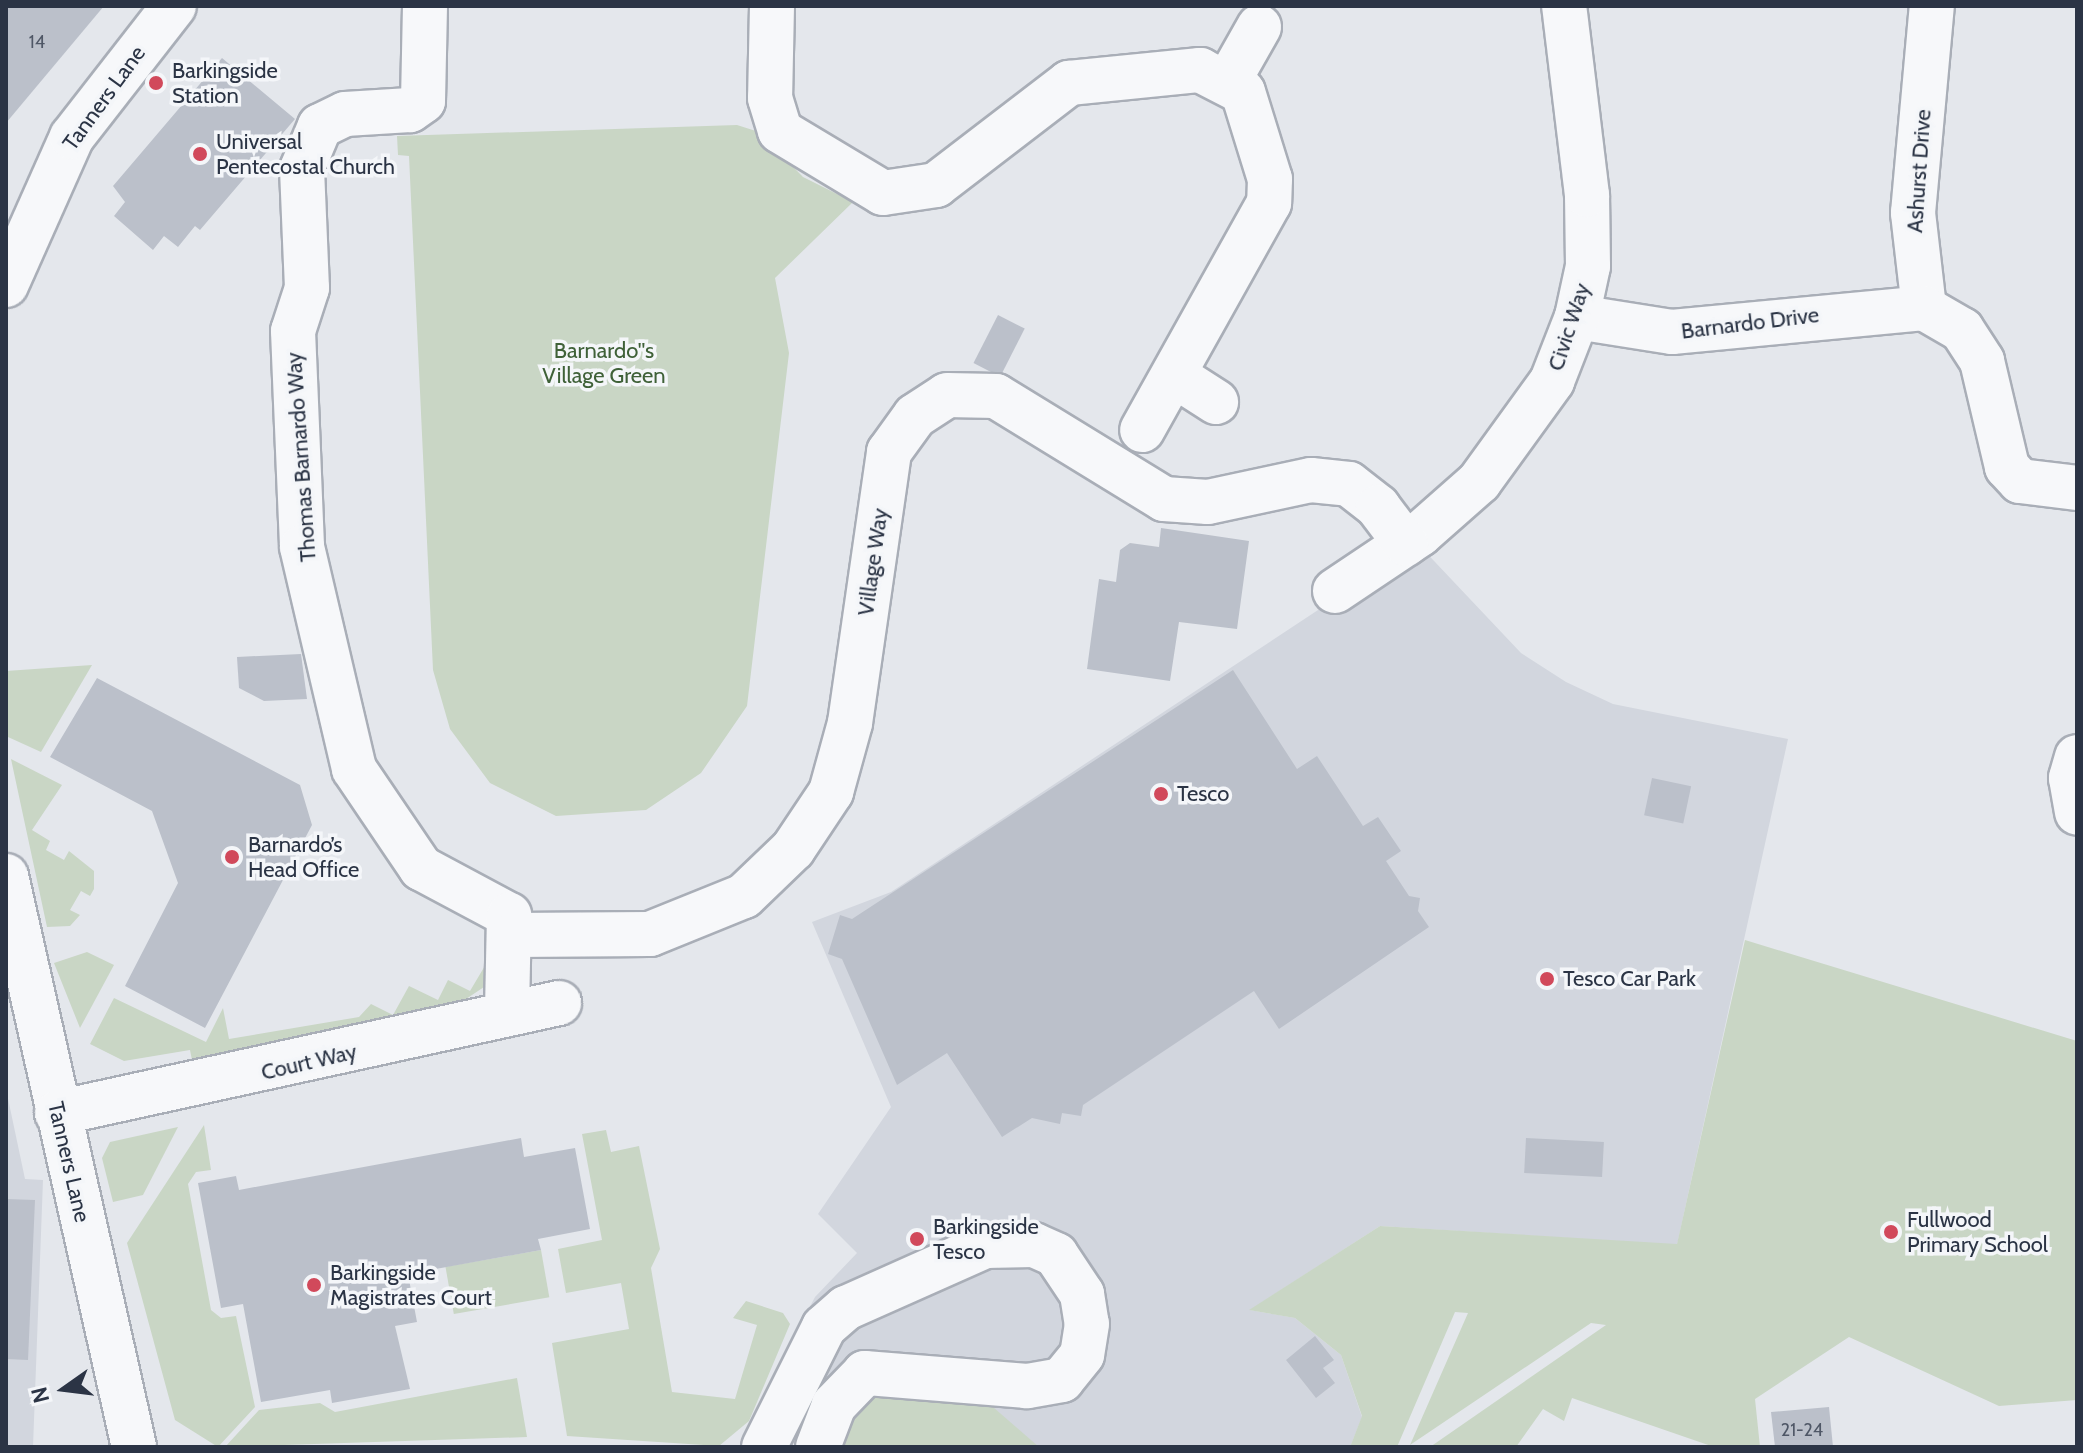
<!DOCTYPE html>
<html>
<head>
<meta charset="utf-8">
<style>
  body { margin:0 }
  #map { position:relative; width:2083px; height:1453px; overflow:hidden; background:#e4e7ec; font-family:Cabin,sans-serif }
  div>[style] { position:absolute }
  .built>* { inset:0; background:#d2d6de }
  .green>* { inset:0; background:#c9d6c5; transform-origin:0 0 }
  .building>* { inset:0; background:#bbc0ca; transform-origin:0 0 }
  .roads { filter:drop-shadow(2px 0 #a9aeb7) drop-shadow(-2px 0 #a9aeb7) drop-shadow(0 2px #a9aeb7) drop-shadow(0 -2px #a9aeb7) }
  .minor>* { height:44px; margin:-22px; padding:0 22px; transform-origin:22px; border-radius:22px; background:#f7f8fa }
  .dots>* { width:22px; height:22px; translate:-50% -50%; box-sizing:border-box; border:4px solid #f4f6f9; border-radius:50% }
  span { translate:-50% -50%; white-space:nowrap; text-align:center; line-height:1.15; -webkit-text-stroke:7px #f4f6f9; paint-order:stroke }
  .number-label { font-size:18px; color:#4f5766 }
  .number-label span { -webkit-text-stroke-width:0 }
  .poi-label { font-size:22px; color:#2b3445 }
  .left { translate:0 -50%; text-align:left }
  .street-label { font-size:22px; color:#2b3445 }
  .park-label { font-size:22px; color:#3f6138 }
  .frame { position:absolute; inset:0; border:8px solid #2b3445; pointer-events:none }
  .north { position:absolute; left:24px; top:1349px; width:80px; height:80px; -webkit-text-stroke:6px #f4f6f9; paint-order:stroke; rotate:256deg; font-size:22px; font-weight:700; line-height:32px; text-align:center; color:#2b3445 }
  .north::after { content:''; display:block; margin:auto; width:28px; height:36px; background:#2b3445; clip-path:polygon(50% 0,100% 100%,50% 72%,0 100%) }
</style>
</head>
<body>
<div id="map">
  <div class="built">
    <div style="clip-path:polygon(1418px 544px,1521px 653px,1566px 682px,1613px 704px,1788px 739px,1677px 1245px,1380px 1226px,1250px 1310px,1295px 1318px,1341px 1355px,1362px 1417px,1350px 1447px,821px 1447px,754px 1415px,815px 1297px,857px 1253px,818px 1214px,891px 1107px,812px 922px,891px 892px)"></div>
    <div style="clip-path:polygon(6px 1089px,25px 1179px,43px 1180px,33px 1447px,6px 1447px)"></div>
  </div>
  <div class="green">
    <div style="clip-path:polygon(737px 125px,759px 132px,803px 177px,853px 202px,775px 278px,789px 353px,747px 706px,701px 773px,646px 810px,556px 816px,490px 783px,450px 729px,433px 670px,409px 156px,398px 155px,397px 136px)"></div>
    <div style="clip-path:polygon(92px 665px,41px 752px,8px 737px,6px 671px)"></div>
    <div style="clip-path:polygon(11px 759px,62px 785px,32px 830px,50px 841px,46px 850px,64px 860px,69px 851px,94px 871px,94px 889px,90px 896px,81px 891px,70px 910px,80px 915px,70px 926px,47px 927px)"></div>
    <div style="clip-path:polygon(1745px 940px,2077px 1041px,2077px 1400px,1999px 1406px,1849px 1337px,1755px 1399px,1760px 1447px,1714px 1447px,1572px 1398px,1564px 1421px,1543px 1409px,1516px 1447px,1430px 1447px,1606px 1325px,1591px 1323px,1410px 1445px,1468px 1313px,1455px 1312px,1397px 1447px,1350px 1447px,1362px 1416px,1341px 1355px,1295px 1318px,1249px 1310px,1380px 1226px,1677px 1244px)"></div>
    <div style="clip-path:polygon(87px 952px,114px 965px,80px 1028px,54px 963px)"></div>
    <div style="clip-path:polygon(486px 964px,484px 987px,448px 1011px,331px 1037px,192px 1060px,190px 1050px,124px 1061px,90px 1044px,114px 998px,206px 1042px,223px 1008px,229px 1039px,359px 1017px,371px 1004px,393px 1015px,409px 986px,438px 1000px,448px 980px,470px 991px)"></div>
    <div style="clip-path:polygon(204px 1125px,211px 1170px,196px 1172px,188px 1184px,211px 1310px,221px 1318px,236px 1316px,255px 1407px,218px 1447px,175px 1420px,127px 1243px)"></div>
    <div style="clip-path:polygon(178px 1127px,143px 1195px,113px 1202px,102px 1158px,110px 1142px)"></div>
    <div style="clip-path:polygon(606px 1130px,611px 1152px,639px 1146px,660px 1249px,651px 1268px,672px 1392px,735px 1399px,757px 1325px,733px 1318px,746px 1301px,783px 1313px,790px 1324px,749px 1421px,719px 1446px,567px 1436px,552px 1343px,629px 1329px,621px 1283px,566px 1293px,558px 1249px,602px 1240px,582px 1134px)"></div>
    <div style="left:541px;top:1250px;width:48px;height:97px;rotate:80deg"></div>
    <div style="clip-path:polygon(517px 1378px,527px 1437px,225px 1447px,259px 1410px,320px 1403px,335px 1412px)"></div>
    <div style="clip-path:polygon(870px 1393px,986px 1401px,1039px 1447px,844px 1447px,836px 1428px)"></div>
  </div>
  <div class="building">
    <div style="clip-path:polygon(6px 6px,104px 6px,6px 123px)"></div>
    <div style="clip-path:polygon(222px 58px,295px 119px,200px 230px,195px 226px,178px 247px,164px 236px,153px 250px,114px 216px,125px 202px,113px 186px)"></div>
    <div style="left:998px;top:315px;width:30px;height:54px;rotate:27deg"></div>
    <div style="clip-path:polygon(1161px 528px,1249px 541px,1237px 629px,1179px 622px,1170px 681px,1087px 669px,1099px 579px,1116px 582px,1120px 550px,1130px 543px,1159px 547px)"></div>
    <div style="clip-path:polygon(301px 654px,307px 699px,264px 701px,239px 688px,237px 657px)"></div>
    <div style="clip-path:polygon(1233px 670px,1297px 769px,1317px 756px,1363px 826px,1378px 817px,1401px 851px,1386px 861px,1409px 896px,1420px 898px,1418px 911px,1429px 927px,1279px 1029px,1254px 991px,1083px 1105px,1081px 1116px,1062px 1113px,1060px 1124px,1032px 1118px,1002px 1137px,947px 1053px,897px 1085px,842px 959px,828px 954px,840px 915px,852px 919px)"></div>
    <div style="clip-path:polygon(97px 678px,300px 785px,312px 825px,205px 1028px,125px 986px,178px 883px,152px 811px,50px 757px)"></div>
    <div style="left:1652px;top:778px;width:40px;height:38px;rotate:12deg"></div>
    <div style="clip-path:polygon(521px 1138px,524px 1157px,575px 1148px,590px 1229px,538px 1239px,541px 1250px,408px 1274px,417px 1322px,395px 1326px,410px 1389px,332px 1403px,330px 1390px,261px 1402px,243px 1304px,221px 1308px,198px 1183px,236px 1176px,239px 1190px)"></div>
    <div style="left:1526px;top:1138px;width:78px;height:35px;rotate:3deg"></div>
    <div style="clip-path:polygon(6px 1199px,35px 1200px,28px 1360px,6px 1359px)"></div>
    <div style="clip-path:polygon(1315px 1336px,1334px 1360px,1323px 1368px,1335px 1383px,1316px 1398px,1286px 1360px)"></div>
    <div style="clip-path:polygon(1829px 1407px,1833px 1447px,1775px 1447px,1771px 1412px)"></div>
  </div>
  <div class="roads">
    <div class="minor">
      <div style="left:425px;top:6px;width:95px;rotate:91.2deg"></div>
      <div style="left:423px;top:101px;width:16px;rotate:145deg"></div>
      <div style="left:410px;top:110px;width:65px;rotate:176.5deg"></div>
      <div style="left:345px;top:114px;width:28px;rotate:154deg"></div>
      <div style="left:320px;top:126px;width:47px;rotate:112.7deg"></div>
      <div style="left:302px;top:169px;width:119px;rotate:87.6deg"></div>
      <div style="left:307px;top:288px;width:45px;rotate:108deg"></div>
      <div style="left:293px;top:331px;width:216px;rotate:87.6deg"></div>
      <div style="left:302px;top:547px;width:228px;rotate:76.8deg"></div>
      <div style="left:354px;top:769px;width:120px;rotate:55.9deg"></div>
      <div style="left:421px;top:868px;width:100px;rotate:28.1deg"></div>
      <div style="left:509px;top:915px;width:99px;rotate:91.2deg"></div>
      <div style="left:772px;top:6px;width:92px;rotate:91.2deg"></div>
      <div style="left:770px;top:98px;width:34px;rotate:73deg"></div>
      <div style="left:780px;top:131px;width:120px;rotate:31deg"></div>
      <div style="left:883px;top:193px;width:54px;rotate:-8.6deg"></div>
      <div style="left:936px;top:185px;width:168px;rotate:-37.5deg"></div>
      <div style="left:1069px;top:83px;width:132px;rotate:-5.7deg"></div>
      <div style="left:1200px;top:70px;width:48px;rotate:27.1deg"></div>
      <div style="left:1243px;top:92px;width:91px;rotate:72.8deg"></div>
      <div style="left:1270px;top:179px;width:24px;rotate:92deg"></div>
      <div style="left:1269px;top:203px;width:260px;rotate:119.2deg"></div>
      <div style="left:1229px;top:80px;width:61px;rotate:-60.5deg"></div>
      <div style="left:6px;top:285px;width:162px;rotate:-66deg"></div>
      <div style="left:72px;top:137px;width:166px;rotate:-52.1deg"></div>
      <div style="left:1924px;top:308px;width:96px;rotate:-96.6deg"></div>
      <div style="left:1913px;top:213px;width:208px;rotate:-84.8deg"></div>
      <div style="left:1577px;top:317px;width:96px;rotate:9deg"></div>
      <div style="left:1672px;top:332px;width:253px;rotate:-5.4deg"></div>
      <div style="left:1924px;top:308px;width:44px;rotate:30.1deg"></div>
      <div style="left:1962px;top:330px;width:37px;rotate:57deg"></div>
      <div style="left:1982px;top:361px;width:109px;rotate:76.7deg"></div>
      <div style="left:2007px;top:467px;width:19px;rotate:47deg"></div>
      <div style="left:2020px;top:481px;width:57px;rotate:7deg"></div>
      <div style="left:1174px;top:375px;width:50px;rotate:32.7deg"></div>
      <div style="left:1335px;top:591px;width:102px;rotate:-33.8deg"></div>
      <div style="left:1420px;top:534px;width:79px;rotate:-41.4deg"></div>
      <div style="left:1479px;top:482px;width:125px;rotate:-54.1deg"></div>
      <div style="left:1552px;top:381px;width:69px;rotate:-68.7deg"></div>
      <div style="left:1577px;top:317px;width:52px;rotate:-77.8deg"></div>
      <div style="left:1588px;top:266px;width:71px;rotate:-90.8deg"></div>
      <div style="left:1587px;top:195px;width:190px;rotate:-96.9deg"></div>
      <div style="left:2077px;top:757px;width:22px;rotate:106deg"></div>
      <div style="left:2071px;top:778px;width:35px;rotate:80deg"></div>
      <div style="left:6px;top:876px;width:585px;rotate:77.36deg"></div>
      <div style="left:513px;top:935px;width:137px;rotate:-0.4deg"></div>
      <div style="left:650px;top:934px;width:101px;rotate:-22deg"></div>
      <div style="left:744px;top:896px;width:68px;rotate:-43.8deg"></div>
      <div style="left:793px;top:849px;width:69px;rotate:-56.3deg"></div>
      <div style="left:831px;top:792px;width:72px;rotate:-74.6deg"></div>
      <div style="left:850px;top:723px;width:274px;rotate:-81.8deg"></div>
      <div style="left:889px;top:452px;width:44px;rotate:-54.2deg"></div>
      <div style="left:915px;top:416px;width:38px;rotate:-33deg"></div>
      <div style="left:947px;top:395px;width:49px;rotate:1.2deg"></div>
      <div style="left:996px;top:396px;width:197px;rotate:31.5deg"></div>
      <div style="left:1164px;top:499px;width:44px;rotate:3.9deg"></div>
      <div style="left:1208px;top:502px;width:105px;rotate:-12.1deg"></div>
      <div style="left:1311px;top:480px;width:38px;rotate:6deg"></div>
      <div style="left:1349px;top:484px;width:37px;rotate:38deg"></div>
      <div style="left:1378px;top:507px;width:46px;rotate:52.9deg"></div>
      <div style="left:57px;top:1113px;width:514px;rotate:-12.36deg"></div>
      <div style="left:764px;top:1447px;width:134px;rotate:-63.4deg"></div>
      <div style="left:824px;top:1327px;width:29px;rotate:-41deg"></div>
      <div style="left:846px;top:1308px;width:152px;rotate:-24deg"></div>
      <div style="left:985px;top:1246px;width:49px;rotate:-1.2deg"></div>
      <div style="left:1034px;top:1245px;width:24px;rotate:24deg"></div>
      <div style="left:1056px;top:1255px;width:47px;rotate:56.3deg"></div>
      <div style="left:1082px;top:1294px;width:30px;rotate:81deg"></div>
      <div style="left:1087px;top:1324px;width:31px;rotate:99deg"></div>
      <div style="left:1082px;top:1355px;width:32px;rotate:129deg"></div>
      <div style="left:1062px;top:1380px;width:36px;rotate:170deg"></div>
      <div style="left:1027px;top:1386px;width:163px;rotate:-175.4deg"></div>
      <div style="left:865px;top:1373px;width:45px;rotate:134.1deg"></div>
      <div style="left:834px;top:1405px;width:45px;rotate:110.9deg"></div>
    </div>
  </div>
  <div class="dots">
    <div style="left:156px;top:83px;background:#d1495b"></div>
    <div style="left:200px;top:154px;background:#d1495b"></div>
    <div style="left:1161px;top:794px;background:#d1495b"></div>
    <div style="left:232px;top:857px;background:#d1495b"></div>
    <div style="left:1547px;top:979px;background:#d1495b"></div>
    <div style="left:1891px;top:1232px;background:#d1495b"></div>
    <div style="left:917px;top:1239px;background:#d1495b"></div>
    <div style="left:314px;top:1285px;background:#d1495b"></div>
  </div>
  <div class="number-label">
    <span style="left:37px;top:42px">14</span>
    <span style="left:1802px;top:1430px">21-24</span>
  </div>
  <div class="poi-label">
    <span class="left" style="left:172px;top:83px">Barkingside<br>Station</span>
    <span class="left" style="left:216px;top:154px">Universal<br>Pentecostal Church</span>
    <span class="left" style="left:1177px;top:794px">Tesco</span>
    <span class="left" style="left:248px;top:857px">Barnardo’s<br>Head Office</span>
    <span class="left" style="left:1563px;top:979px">Tesco Car Park</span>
    <span class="left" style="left:1907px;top:1232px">Fullwood<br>Primary School</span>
    <span class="left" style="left:933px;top:1239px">Barkingside<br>Tesco</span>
    <span class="left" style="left:330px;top:1285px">Barkingside<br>Magistrates Court</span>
  </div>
  <div class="street-label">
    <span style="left:104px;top:98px;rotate:-54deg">Tanners Lane</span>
    <span style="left:1919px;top:171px;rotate:-86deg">Ashurst Drive</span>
    <span style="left:1750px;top:323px;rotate:-7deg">Barnardo Drive</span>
    <span style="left:1569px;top:327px;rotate:-72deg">Civic Way</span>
    <span style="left:301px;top:457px;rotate:-94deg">Thomas Barnardo Way</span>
    <span style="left:873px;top:562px;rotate:-82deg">Village Way</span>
    <span style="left:309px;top:1062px;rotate:-13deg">Court Way</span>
    <span style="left:69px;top:1162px;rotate:77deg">Tanners Lane</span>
  </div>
  <div class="park-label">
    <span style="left:604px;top:363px">Barnardo''s<br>Village Green</span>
  </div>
  <div class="frame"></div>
  <div class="north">N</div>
</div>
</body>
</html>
